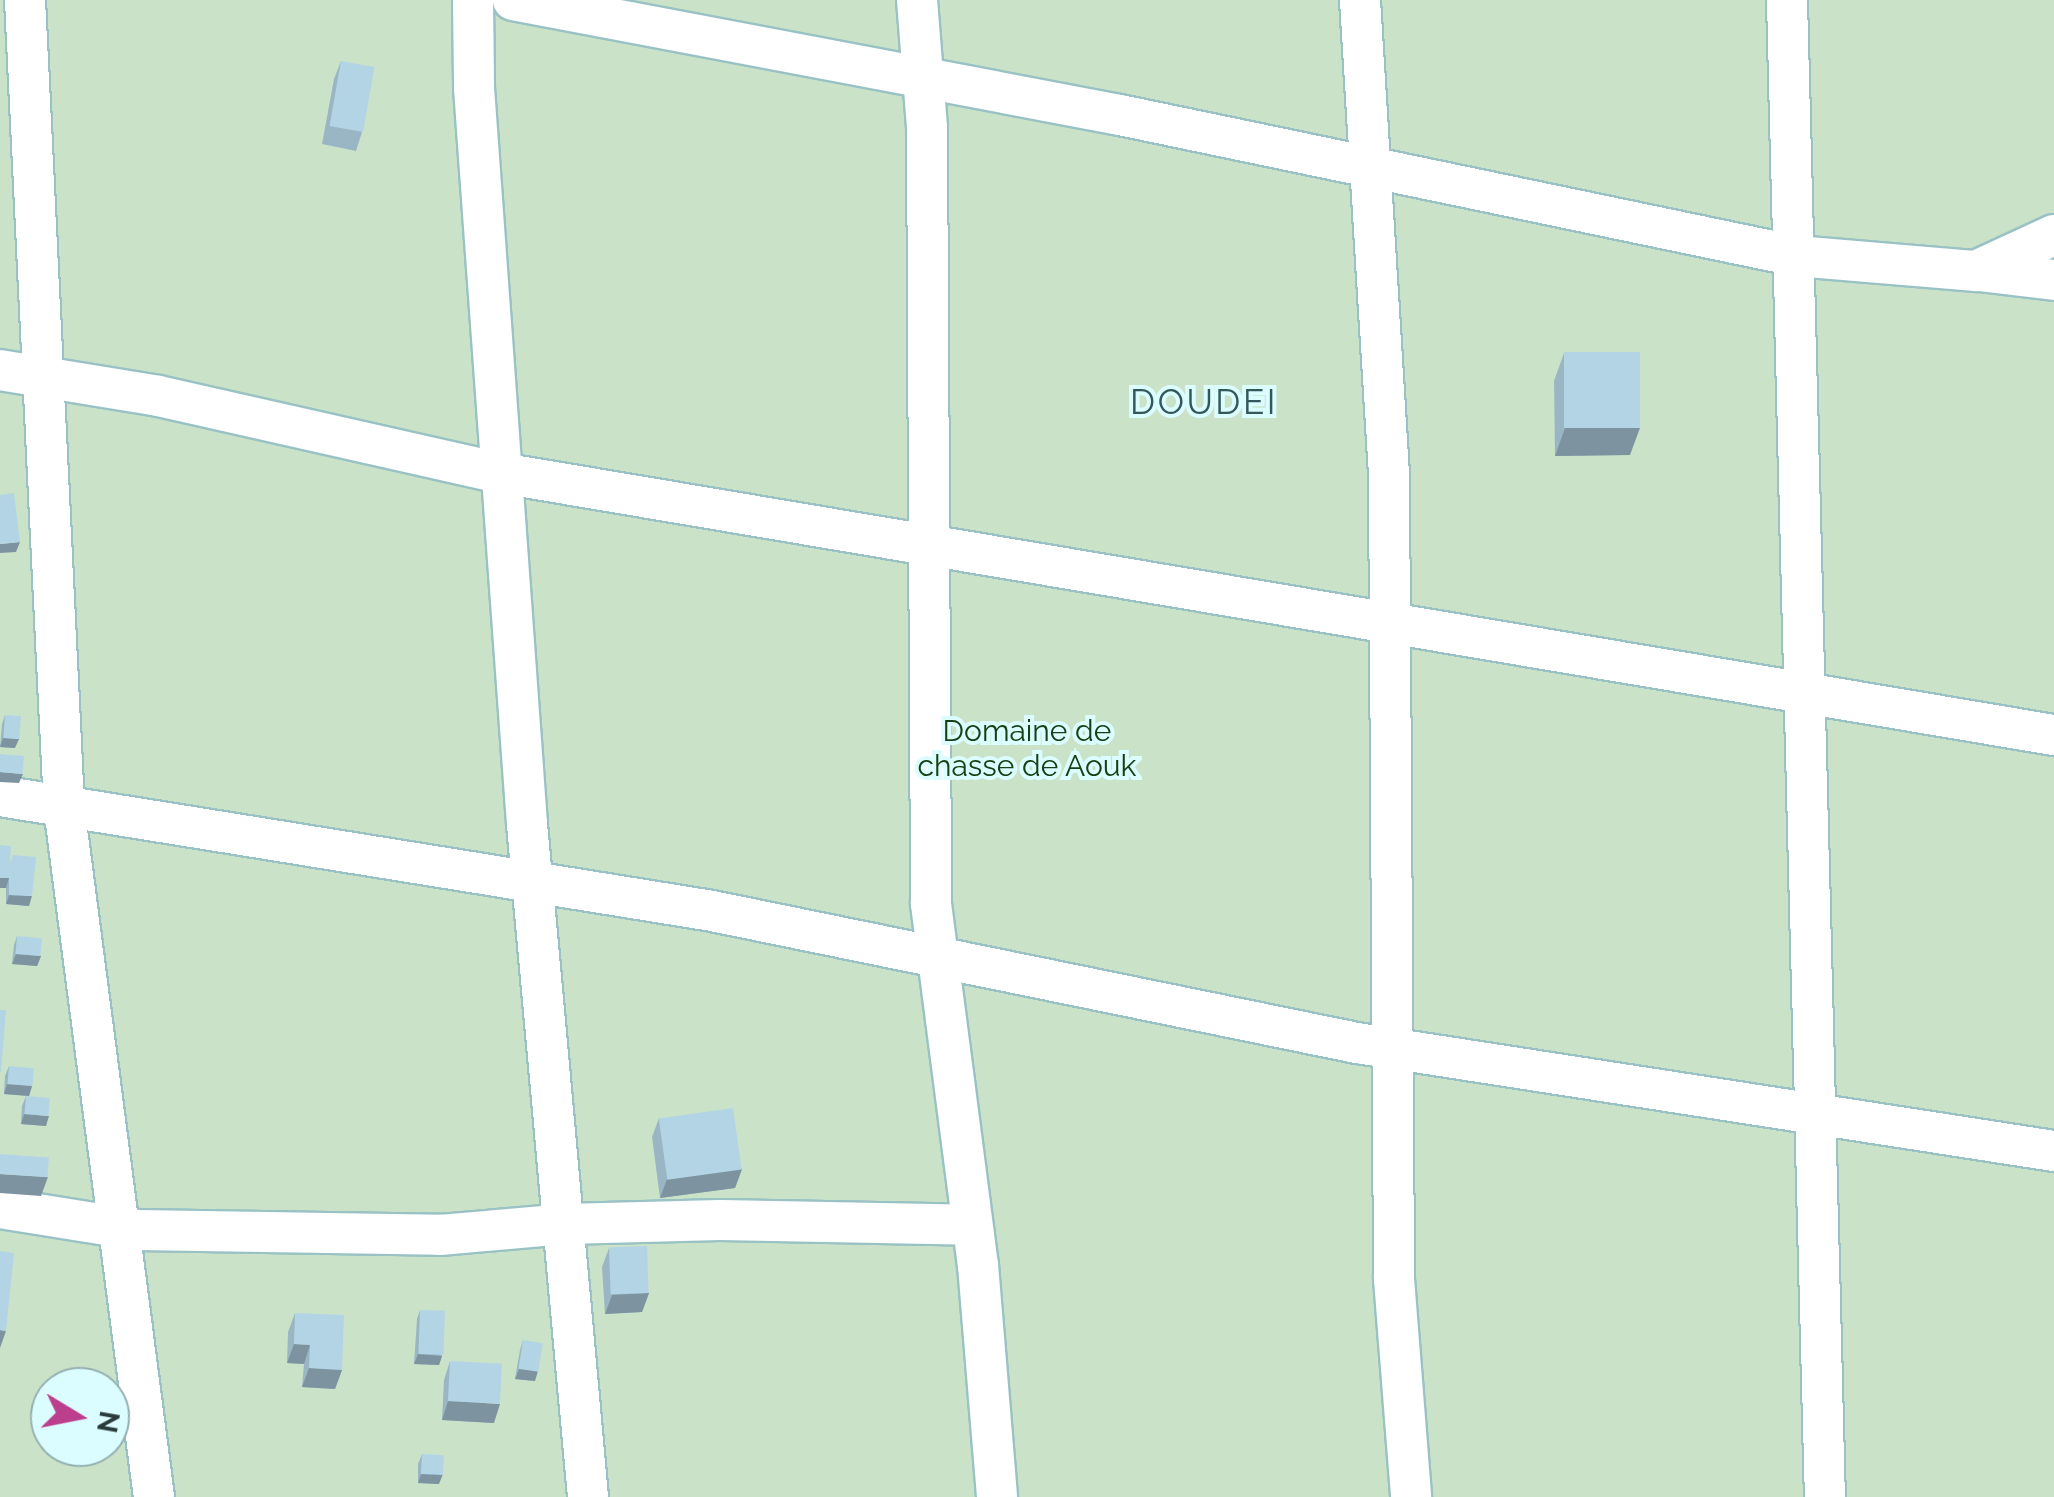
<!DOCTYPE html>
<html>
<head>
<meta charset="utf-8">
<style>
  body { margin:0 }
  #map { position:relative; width:2054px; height:1497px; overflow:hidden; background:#dcfdff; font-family:Raleway,sans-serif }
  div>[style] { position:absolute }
  .green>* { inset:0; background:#cae3c8 }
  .roads { filter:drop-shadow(2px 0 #9ac2c4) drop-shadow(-2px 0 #9ac2c4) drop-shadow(0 2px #9ac2c4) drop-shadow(0 -2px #9ac2c4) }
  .minor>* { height:40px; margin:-20px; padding:0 20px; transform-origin:20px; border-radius:20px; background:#fff }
  .wall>* { inset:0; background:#9ab6c5 }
  .shaded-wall>* { inset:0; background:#7d94a0 }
  .building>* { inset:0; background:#b3d4e5; transform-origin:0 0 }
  span { translate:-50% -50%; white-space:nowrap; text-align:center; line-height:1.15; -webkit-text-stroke:8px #dcfdff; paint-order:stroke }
  .park-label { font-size:30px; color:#164114 }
  .quarter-label { font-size:35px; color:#34585a; letter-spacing:2.5px }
  .north { position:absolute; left:30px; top:1367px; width:100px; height:100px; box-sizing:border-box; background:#dcfdff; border:2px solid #95afb1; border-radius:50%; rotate:100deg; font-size:28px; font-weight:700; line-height:40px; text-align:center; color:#2a3b3b }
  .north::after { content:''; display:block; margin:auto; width:35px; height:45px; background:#bc3f8d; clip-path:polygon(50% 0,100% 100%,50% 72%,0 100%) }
</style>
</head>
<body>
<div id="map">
  <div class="green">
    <div style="clip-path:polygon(evenodd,0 0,2054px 0,2054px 1497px,0 1497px,0 0,50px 1387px,110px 1387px,110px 1447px,50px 1447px,50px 1387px)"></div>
  </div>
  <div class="roads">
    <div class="minor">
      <div style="left:25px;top:0;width:808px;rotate:87.23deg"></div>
      <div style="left:64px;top:807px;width:696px;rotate:82.57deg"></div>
      <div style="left:473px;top:0;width:88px;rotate:89.3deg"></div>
      <div style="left:474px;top:88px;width:738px;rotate:85.88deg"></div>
      <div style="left:527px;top:824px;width:676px;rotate:84.82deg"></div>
      <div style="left:513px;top:0;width:618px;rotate:10.73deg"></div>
      <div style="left:1120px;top:115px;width:691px;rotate:11.78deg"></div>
      <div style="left:1796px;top:256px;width:181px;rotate:4.8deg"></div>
      <div style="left:1976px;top:271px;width:86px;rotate:-24.8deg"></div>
      <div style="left:917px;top:0;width:128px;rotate:85.5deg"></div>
      <div style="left:927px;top:128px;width:776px;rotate:89.7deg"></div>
      <div style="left:931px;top:904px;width:364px;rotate:82.6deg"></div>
      <div style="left:978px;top:1265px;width:233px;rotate:85.3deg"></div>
      <div style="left:1360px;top:0;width:478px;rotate:86.5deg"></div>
      <div style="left:1389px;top:477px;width:802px;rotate:89.64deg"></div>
      <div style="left:1394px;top:1279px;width:219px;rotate:85.5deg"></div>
      <div style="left:1787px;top:0;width:1497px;rotate:88.55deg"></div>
      <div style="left:1979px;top:271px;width:76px;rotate:6.8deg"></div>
      <div style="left:0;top:370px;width:160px;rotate:9.3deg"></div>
      <div style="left:158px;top:396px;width:352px;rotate:12.7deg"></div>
      <div style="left:501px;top:473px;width:1575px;rotate:9.58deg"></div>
      <div style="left:0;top:796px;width:721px;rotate:9.17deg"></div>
      <div style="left:712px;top:911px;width:658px;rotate:11.57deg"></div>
      <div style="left:1357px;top:1043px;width:705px;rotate:8.81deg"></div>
      <div style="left:0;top:1208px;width:139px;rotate:9.1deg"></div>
      <div style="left:137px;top:1230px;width:303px;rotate:0.9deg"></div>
      <div style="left:440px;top:1235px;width:125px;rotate:-5deg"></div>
      <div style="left:565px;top:1224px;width:155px;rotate:-1.5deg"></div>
      <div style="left:720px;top:1220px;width:252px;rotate:1.1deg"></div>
    </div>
  </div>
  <div class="wall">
    <div style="clip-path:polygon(341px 61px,362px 132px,356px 151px,322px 144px,334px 79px)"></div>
    <div style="clip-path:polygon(1564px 353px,1630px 455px,1555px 456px,1554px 381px)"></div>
    <div style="clip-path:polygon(5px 715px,15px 748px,0 747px,2px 724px)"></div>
    <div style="clip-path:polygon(0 845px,10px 863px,29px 906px,6px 904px,6px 888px,0 888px)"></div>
    <div style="clip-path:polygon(17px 936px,41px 956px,37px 966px,12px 964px,14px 945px)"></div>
    <div style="clip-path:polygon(9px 1066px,32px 1086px,29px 1096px,4px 1094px,5px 1076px)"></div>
    <div style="clip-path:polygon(26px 1096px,46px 1126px,21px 1124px,22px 1106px)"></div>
    <div style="clip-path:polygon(659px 1118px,742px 1169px,735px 1188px,660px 1198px,652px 1137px)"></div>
    <div style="clip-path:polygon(609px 1248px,649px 1293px,642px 1312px,605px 1314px,602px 1267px)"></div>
    <div style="clip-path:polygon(420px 1310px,442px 1356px,439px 1365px,414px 1364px,417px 1319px)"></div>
    <div style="clip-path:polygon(295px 1313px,342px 1370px,335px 1389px,302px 1387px,304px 1364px,287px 1363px,288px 1332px)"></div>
    <div style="clip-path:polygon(523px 1340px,535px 1381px,515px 1379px,520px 1350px)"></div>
    <div style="clip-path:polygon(450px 1361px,494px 1423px,442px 1420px,444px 1380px)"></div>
    <div style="clip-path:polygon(422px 1454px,439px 1484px,418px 1483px,418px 1464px)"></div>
  </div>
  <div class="shaded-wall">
    <div style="clip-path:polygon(1565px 428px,1640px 428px,1630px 455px,1555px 456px)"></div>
    <div style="clip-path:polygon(20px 542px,16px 552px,0 553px,0 544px)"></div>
    <div style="clip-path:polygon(3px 738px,19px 739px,15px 748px,0 747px)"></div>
    <div style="clip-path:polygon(0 772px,23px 774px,19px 783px,0 782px)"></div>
    <div style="clip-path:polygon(0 878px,9px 878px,6px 888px,0 888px)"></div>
    <div style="clip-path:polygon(9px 895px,32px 896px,29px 906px,6px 904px)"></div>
    <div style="clip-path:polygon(16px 954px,41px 956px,37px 966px,12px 964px)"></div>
    <div style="clip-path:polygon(7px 1084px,32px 1086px,29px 1096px,4px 1094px)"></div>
    <div style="clip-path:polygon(24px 1114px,49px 1116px,46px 1126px,21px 1124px)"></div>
    <div style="clip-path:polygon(742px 1169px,735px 1188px,660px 1198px,667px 1179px)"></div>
    <div style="clip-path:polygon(0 1174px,48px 1177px,41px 1196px,0 1193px)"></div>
    <div style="clip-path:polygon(649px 1293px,642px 1312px,605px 1314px,612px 1295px)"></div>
    <div style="clip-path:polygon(0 1330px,6px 1331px,0 1348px)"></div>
    <div style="clip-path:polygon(294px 1344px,310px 1345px,304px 1364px,287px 1363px)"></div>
    <div style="clip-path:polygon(418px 1354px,442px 1356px,439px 1365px,414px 1364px)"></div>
    <div style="clip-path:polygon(309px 1368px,342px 1370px,335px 1389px,302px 1387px)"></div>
    <div style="clip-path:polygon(519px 1369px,538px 1371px,535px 1381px,515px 1379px)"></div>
    <div style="clip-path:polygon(448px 1401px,500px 1404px,494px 1423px,442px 1420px)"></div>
    <div style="clip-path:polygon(421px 1474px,443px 1474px,439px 1484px,418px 1483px)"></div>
  </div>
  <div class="building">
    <div style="left:341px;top:61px;width:34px;height:66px;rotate:10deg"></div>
    <div style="left:1640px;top:352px;width:76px;height:76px;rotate:90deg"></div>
    <div style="clip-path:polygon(14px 493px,20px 542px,0 544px,0 495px)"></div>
    <div style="left:5px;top:715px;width:16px;height:23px;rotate:4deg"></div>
    <div style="left:0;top:754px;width:24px;height:18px;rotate:5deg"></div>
    <div style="clip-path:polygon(0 845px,11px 846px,10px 863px,13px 855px,36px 857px,32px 896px,9px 895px,9px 878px,0 878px)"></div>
    <div style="left:17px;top:936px;width:25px;height:18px;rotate:5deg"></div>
    <div style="clip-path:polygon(0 1010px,6px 1010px,1px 1072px,0 1072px)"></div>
    <div style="left:9px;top:1066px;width:25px;height:18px;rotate:5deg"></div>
    <div style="left:26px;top:1096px;width:24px;height:18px;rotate:5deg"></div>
    <div style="left:733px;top:1108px;width:62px;height:75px;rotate:82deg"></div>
    <div style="left:0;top:1154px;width:49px;height:20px;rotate:4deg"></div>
    <div style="left:647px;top:1246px;width:47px;height:38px;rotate:88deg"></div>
    <div style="clip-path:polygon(0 1251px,14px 1253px,6px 1331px,0 1330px)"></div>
    <div style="left:420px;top:1310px;width:25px;height:44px;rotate:2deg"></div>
    <div style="clip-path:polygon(295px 1313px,344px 1315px,342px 1370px,309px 1368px,310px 1345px,294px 1344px)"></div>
    <div style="left:523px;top:1340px;width:20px;height:29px;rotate:9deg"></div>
    <div style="left:450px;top:1361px;width:52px;height:40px;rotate:3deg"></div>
    <div style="left:422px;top:1454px;width:22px;height:20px;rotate:3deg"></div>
  </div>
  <div class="park-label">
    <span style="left:1027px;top:748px">Domaine de<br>chasse de Aouk</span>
  </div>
  <div class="quarter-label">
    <span style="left:1204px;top:402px">DOUDEI</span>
  </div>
  <div class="north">N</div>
</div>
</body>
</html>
